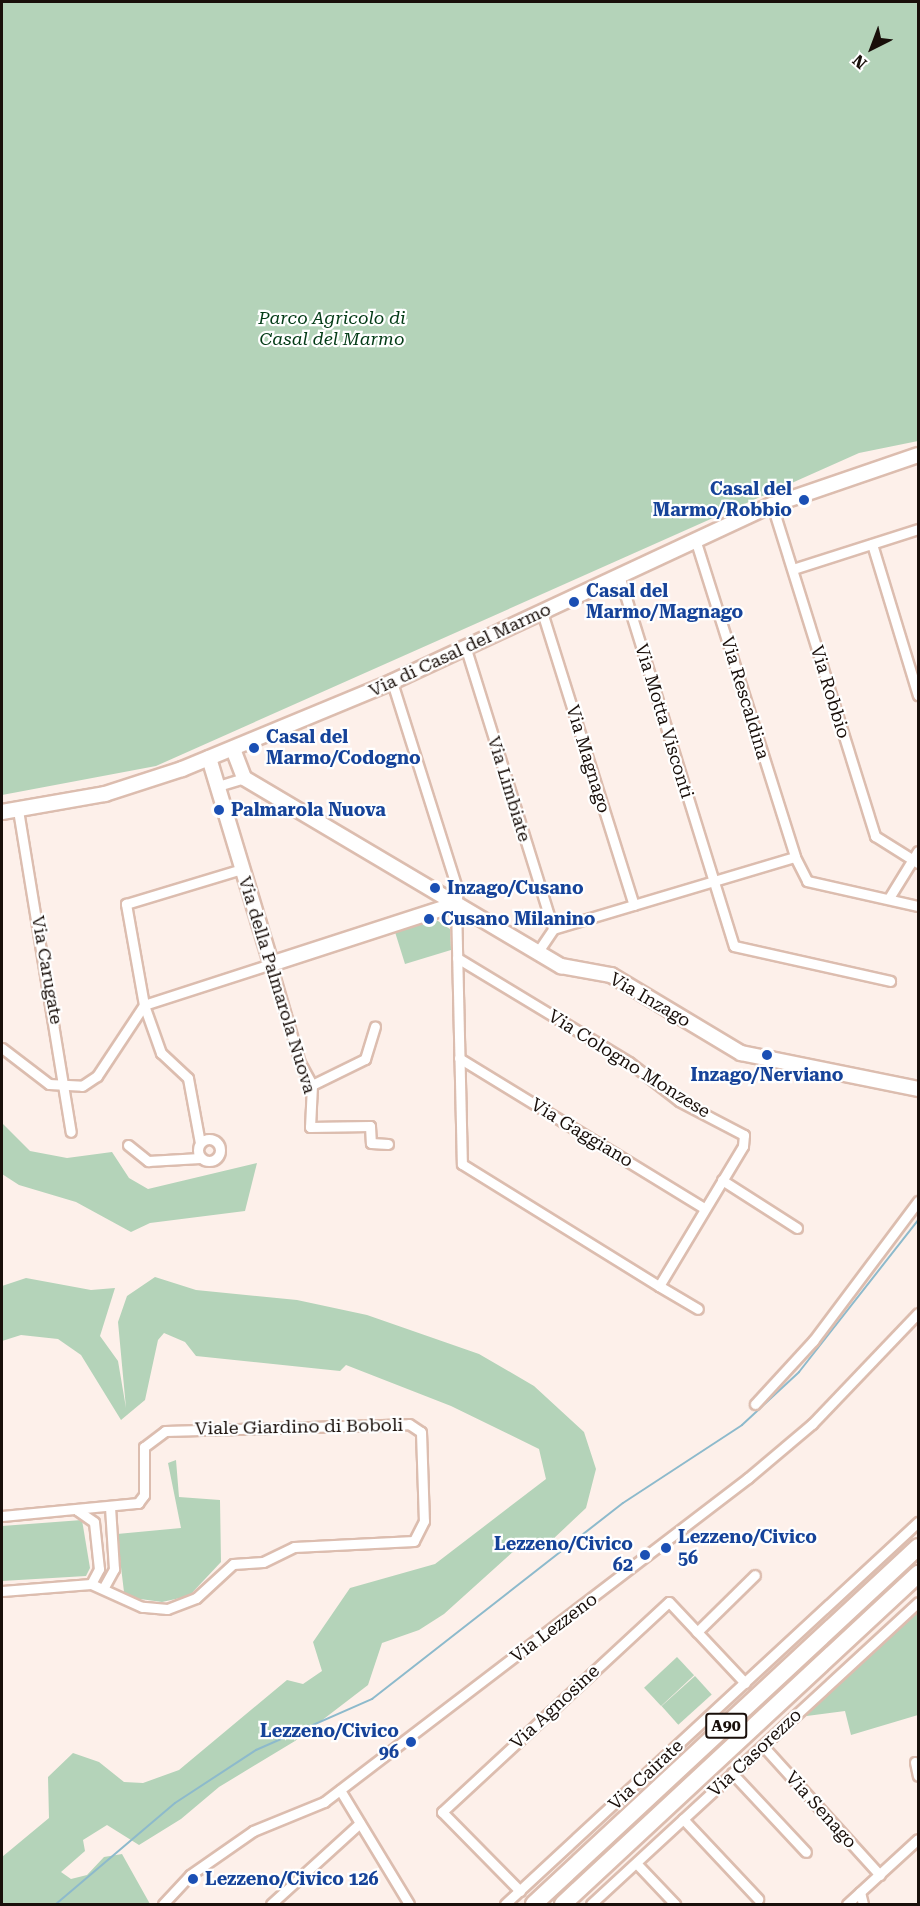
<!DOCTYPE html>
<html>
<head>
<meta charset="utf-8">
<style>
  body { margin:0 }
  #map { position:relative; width:920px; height:1906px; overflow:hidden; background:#fdf0ea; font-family:"Roboto Serif",serif }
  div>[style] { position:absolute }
  .green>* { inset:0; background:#b4d3b9; transform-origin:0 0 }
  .stream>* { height:2px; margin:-1px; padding:0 1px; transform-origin:1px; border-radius:1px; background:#8dbacc }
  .roads { filter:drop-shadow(2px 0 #dcbdaf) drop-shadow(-2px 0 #dcbdaf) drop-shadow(0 2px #dcbdaf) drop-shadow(0 -2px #dcbdaf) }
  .street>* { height:9px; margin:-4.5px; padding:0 4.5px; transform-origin:4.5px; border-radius:4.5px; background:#fff }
  .street>.ring { margin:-4.5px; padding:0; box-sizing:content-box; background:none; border:9px solid #fff; border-radius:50% }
  .secondary>* { height:14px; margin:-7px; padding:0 7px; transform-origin:7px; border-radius:7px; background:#fff }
  .highway>* { height:16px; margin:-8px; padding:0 8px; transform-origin:8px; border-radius:8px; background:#fff }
  .dots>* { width:16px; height:16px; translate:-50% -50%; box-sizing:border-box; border:3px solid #fff; border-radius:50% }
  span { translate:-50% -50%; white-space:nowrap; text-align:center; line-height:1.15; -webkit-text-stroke:4.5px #fff; paint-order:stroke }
  .shield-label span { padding:2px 4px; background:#fff; border:2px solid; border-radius:4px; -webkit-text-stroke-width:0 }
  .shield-label { font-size:16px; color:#190f0a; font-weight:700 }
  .park-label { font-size:18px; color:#033b16; font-style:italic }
  .transit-label { font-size:18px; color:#164399; font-weight:700 }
  .right { translate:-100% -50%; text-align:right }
  .left { translate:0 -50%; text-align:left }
  .street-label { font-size:18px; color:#190f0a }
  .frame { position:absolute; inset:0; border:3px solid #190f0a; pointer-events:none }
  .north { position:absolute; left:842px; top:18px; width:60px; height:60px; -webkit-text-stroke:4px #fff; paint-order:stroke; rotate:222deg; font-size:16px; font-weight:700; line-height:24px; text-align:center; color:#190f0a }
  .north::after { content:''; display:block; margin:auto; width:21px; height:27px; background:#190f0a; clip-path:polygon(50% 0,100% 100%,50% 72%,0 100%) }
</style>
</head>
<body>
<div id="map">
  <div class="green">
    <div style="clip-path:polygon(2px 2px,918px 2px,918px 441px,859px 453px,156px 766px,2px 795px)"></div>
    <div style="clip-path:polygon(435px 919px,450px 929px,451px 950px,405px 964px,395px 932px)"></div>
    <div style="clip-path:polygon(2px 1123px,30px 1151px,67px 1158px,112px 1152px,129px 1178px,148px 1189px,257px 1163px,245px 1211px,150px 1223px,131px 1232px,76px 1202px,19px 1185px,2px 1174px)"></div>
    <div style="clip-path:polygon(155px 1277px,196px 1290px,297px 1300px,367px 1315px,479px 1354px,534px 1386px,584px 1432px,596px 1469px,586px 1508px,551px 1541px,516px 1549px,444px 1614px,419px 1630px,382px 1643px,368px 1685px,295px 1741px,219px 1787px,181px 1819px,139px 1845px,107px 1825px,83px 1840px,85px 1851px,61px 1872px,71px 1879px,87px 1875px,104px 1857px,122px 1854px,150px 1904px,2px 1904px,2px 1857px,49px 1818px,48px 1777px,73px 1753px,99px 1762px,124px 1782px,143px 1783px,179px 1770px,287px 1680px,303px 1684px,322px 1671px,313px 1642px,350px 1588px,435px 1564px,546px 1479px,539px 1449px,451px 1406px,346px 1365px,340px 1371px,196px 1356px,185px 1342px,164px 1333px,158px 1340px,145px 1400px,121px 1420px,81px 1355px,58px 1339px,21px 1335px,2px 1341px,2px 1286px,26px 1278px,91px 1290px,115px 1288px,100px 1336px,118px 1361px,126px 1408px,118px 1322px,127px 1296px)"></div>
    <div style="clip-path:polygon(176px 1460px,179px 1497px,220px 1500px,221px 1562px,189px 1596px,162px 1602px,133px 1598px,124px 1592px,117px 1534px,181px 1528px,168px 1463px)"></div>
    <div style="clip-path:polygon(82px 1520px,90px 1568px,86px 1576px,2px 1581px,2px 1526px)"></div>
    <div style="clip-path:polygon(918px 1609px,918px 1715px,851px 1735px,845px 1711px,799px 1717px)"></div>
    <div style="left:677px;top:1657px;width:25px;height:45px;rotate:47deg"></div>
    <div style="left:695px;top:1676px;width:25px;height:45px;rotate:48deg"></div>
  </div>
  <div class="stream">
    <div style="left:56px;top:1904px;width:156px;rotate:-40.3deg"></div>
    <div style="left:175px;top:1803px;width:97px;rotate:-33.2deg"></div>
    <div style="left:256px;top:1750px;width:127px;rotate:-23.7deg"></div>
    <div style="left:372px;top:1699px;width:318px;rotate:-38deg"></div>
    <div style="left:623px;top:1503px;width:142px;rotate:-33.2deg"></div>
    <div style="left:742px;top:1425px;width:78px;rotate:-42.9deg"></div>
    <div style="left:799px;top:1372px;width:193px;rotate:-51.9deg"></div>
  </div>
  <div class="roads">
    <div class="street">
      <div style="left:772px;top:505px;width:347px;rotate:72.7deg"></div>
      <div style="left:875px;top:836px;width:51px;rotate:32.1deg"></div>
      <div style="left:695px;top:539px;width:333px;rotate:72.5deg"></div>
      <div style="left:872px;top:544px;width:158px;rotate:73.1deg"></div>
      <div style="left:793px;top:569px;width:131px;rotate:-17.7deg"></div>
      <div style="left:619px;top:575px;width:388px;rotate:72.8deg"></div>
      <div style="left:734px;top:946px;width:160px;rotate:12.6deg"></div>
      <div style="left:542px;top:612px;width:307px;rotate:72.6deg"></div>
      <div style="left:466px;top:649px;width:293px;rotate:72.7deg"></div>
      <div style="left:392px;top:682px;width:219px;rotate:72.5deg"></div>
      <div style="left:458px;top:891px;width:13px;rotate:99deg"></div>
      <div style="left:456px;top:904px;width:260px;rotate:88.7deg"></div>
      <div style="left:462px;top:1164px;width:232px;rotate:31.8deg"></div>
      <div style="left:659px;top:1286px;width:163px;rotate:-59deg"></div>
      <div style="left:743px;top:1146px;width:11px;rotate:-85deg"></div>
      <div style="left:744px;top:1135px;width:73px;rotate:-152.4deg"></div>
      <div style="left:679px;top:1101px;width:63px;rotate:-142deg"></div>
      <div style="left:629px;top:1062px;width:201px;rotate:-148.8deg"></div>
      <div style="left:218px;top:786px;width:27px;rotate:-17deg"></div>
      <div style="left:18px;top:810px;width:326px;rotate:80.7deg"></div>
      <div style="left:889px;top:898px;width:55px;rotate:-58.3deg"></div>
      <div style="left:537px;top:953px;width:29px;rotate:-56deg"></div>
      <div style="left:553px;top:929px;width:252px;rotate:-16.6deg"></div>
      <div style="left:795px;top:857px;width:27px;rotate:63deg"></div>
      <div style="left:807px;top:881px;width:114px;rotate:12.7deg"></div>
      <div style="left:2px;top:1048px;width:59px;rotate:37.5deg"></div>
      <div style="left:49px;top:1084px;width:33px;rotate:3deg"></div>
      <div style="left:82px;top:1086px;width:18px;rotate:-34deg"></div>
      <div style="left:97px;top:1076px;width:85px;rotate:-56.5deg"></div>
      <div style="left:144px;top:1005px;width:133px;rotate:-17.9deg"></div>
      <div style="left:271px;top:964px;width:103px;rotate:73.7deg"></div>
      <div style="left:300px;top:1063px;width:25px;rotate:61deg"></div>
      <div style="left:312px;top:1085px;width:42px;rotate:92.7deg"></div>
      <div style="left:310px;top:1127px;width:60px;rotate:-1deg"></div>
      <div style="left:370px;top:1126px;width:17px;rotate:87deg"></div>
      <div style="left:371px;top:1143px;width:17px;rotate:3deg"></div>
      <div style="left:459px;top:1058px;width:287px;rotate:31.5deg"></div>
      <div style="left:312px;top:1085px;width:59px;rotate:-26.1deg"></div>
      <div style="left:365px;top:1059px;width:34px;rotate:-73deg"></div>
      <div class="ring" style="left:198px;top:1139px;width:13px;height:13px"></div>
      <div style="left:200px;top:1143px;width:66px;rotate:-100.5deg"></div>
      <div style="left:188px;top:1078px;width:37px;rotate:-137deg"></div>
      <div style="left:161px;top:1053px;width:51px;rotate:-109.5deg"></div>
      <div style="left:144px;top:1005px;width:103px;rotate:-100.1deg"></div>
      <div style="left:126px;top:904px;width:121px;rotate:-16.8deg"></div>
      <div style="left:128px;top:1145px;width:26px;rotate:39deg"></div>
      <div style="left:148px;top:1161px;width:52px;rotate:-3.3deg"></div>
      <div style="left:722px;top:1180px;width:89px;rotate:32.6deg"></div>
      <div style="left:659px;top:1286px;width:45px;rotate:30.5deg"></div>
      <div style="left:755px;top:1404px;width:86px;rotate:-47.4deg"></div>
      <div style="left:813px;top:1341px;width:175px;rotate:-53.1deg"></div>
      <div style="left:2px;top:1516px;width:137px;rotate:-5.5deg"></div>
      <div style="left:138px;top:1503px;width:10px;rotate:-53deg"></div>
      <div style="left:144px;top:1495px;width:48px;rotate:-90deg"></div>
      <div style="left:144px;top:1447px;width:26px;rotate:-37deg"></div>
      <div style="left:165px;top:1431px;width:244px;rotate:-1.6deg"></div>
      <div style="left:409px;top:1424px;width:14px;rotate:34deg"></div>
      <div style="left:421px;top:1432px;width:89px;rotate:88.1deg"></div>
      <div style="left:424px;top:1521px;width:22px;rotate:117deg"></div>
      <div style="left:414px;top:1541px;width:120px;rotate:177.1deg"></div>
      <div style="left:294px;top:1547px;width:34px;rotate:154deg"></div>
      <div style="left:263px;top:1562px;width:30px;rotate:176deg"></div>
      <div style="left:233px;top:1564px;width:50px;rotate:137.4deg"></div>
      <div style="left:196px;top:1598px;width:31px;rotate:159deg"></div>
      <div style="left:167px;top:1609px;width:25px;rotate:-175deg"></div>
      <div style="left:142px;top:1607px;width:56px;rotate:-155.7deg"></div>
      <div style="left:104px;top:1587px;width:21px;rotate:-61deg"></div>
      <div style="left:114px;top:1569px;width:62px;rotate:-93.7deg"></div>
      <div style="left:2px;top:1591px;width:89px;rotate:-4.5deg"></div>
      <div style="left:91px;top:1584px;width:17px;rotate:-62deg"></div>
      <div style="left:99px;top:1569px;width:47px;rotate:-96.1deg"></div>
      <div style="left:94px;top:1522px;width:19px;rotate:-145deg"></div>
      <div style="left:697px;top:1632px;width:81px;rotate:-44.5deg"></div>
      <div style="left:763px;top:1746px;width:174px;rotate:47.8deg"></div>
      <div style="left:915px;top:1762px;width:14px;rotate:78deg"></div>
      <div style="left:732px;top:1773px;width:108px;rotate:46.9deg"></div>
      <div style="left:340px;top:1790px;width:133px;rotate:58.8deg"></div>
      <div style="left:683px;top:1819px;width:110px;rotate:46.8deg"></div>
      <div style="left:636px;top:1863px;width:57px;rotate:46.4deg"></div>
      <div style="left:520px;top:1891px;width:111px;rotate:-134.6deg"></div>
      <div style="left:442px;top:1812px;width:309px;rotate:-42.8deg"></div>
      <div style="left:669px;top:1602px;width:111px;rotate:46.8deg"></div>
      <div style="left:860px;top:1892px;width:12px;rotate:76deg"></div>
      <div style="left:163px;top:1904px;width:40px;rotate:-47deg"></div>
      <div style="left:190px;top:1875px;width:77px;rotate:-34.9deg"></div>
      <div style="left:253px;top:1831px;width:77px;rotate:-22.2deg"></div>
      <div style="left:324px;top:1802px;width:534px;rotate:-37.39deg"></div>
      <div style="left:748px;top:1478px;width:84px;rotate:-40.2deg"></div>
      <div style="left:812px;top:1424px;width:153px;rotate:-46.3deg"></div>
      <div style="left:271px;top:1904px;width:120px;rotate:-42.3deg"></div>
      <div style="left:505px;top:1904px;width:563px;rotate:-42.77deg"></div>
      <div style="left:591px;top:1904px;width:445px;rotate:-42.7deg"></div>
      <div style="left:847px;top:1904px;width:96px;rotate:-42.5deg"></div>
    </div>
    <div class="secondary">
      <div style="left:233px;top:749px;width:31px;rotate:69deg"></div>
      <div style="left:244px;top:778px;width:369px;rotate:30.7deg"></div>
      <div style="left:561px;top:966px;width:51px;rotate:10.2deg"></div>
      <div style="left:611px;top:975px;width:152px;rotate:31deg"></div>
      <div style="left:741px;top:1053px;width:181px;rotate:11.5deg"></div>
      <div style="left:209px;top:758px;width:215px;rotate:73.2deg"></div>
      <div style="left:271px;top:964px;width:194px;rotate:-18deg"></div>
      <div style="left:2px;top:812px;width:105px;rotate:-9.9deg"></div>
      <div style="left:105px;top:794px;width:81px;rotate:-18deg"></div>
      <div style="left:182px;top:769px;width:227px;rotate:-22.5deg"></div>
      <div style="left:392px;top:682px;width:419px;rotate:-25deg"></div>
      <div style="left:772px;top:505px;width:154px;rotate:-18.9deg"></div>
    </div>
    <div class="highway">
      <div style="left:534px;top:1904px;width:524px;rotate:-42.91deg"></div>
      <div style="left:563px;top:1904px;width:485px;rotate:-42.9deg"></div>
    </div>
  </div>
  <div class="dots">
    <div style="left:804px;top:500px;background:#1a4fb4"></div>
    <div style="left:574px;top:602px;background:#1a4fb4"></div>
    <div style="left:254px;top:748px;background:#1a4fb4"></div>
    <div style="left:219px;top:810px;background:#1a4fb4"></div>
    <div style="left:435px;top:888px;background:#1a4fb4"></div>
    <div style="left:429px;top:919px;background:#1a4fb4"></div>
    <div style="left:767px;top:1055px;background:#1a4fb4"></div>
    <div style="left:666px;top:1548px;background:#1a4fb4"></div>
    <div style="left:645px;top:1555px;background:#1a4fb4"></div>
    <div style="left:411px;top:1742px;background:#1a4fb4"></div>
    <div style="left:193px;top:1879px;background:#1a4fb4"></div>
  </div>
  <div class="shield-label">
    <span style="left:726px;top:1726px">A90</span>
  </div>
  <div class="park-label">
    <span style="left:332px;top:329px">Parco Agricolo di<br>Casal del Marmo</span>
  </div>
  <div class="transit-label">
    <span class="right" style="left:792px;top:500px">Casal del<br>Marmo/Robbio</span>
    <span class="left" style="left:586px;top:602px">Casal del<br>Marmo/Magnago</span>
    <span class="left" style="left:266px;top:748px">Casal del<br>Marmo/Codogno</span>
    <span class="left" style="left:231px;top:810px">Palmarola Nuova</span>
    <span class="left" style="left:447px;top:888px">Inzago/Cusano</span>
    <span class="left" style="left:441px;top:919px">Cusano Milanino</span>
    <span style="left:767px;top:1075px">Inzago/Nerviano</span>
    <span class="left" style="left:678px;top:1548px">Lezzeno/Civico<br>56</span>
    <span class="right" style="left:633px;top:1555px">Lezzeno/Civico<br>62</span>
    <span class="right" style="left:399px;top:1742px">Lezzeno/Civico<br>96</span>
    <span class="left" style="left:205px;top:1879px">Lezzeno/Civico 126</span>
  </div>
  <div class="street-label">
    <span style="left:460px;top:650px;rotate:-25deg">Via di Casal del Marmo</span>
    <span style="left:830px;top:692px;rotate:73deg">Via Robbio</span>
    <span style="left:745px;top:698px;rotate:73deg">Via Rescaldina</span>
    <span style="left:664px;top:721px;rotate:73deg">Via Motta Visconti</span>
    <span style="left:588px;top:759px;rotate:73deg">Via Magnago</span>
    <span style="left:509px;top:789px;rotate:73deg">Via Limbiate</span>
    <span style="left:47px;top:970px;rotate:80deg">Via Carugate</span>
    <span style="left:277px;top:985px;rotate:73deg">Via della Palmarola Nuova</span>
    <span style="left:650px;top:1000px;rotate:30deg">Via Inzago</span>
    <span style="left:629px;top:1064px;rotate:32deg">Via Cologno Monzese</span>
    <span style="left:582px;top:1133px;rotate:31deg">Via Gaggiano</span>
    <span style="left:299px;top:1427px;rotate:-1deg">Viale Giardino di Boboli</span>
    <span style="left:554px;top:1628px;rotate:-37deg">Via Lezzeno</span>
    <span style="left:555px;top:1707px;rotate:-43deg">Via Agnosine</span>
    <span style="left:755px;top:1753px;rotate:-43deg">Via Casorezzo</span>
    <span style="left:646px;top:1775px;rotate:-43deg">Via Cairate</span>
    <span style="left:821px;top:1810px;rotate:48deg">Via Senago</span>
  </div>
  <div class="frame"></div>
  <div class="north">N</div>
</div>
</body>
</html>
